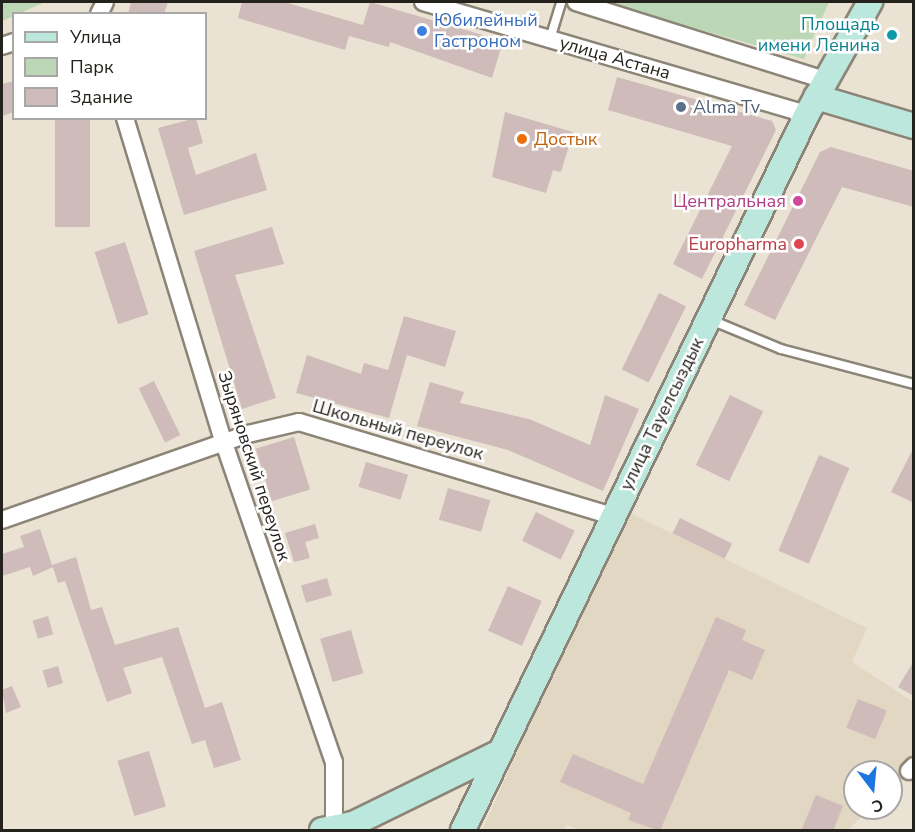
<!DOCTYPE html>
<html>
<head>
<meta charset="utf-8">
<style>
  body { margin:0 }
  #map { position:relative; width:915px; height:832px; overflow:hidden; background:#eae2d3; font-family:"Nunito Sans",sans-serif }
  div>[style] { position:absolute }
  .built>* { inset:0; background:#e2d7c2 }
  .green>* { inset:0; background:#bbd7b6 }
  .building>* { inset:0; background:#cfbbba; transform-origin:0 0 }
  .roads { filter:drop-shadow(2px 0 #8c8577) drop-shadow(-2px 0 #8c8577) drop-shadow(0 2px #8c8577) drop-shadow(0 -2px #8c8577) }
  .lane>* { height:8px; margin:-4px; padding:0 4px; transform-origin:4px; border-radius:4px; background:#fff }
  .street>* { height:16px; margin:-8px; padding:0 8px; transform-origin:8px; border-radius:8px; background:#fff }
  .secondary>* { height:24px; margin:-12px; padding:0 12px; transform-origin:12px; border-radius:12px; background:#bbe7dc }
  .dots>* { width:16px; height:16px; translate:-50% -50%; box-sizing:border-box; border:3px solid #fff; border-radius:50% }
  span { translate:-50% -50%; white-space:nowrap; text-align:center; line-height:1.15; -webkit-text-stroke:5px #fff; paint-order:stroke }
  .shop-label { font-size:18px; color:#366cbe }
  .left { translate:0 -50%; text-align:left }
  .culture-label { font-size:18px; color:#0d838f }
  .right { translate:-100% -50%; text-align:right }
  .street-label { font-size:18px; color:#25221d }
  .service-label { font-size:18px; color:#4e5e75 }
  .food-label { font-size:18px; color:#c56008 }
  .hotel-label { font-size:18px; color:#b23c85 }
  .health-label { font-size:18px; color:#be3a42 }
  .frame { position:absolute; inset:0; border:3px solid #25221d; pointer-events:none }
  .legend { position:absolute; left:12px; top:12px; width:195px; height:108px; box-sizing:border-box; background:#fff; border:2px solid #a8a7a5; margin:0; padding:8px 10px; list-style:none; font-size:18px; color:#25221d }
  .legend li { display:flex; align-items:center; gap:12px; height:30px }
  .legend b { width:30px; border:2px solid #a8a7a5 }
  .north { position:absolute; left:843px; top:760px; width:60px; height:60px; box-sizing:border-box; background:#fff; border:2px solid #a8a7a5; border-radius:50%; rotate:164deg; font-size:16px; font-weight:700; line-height:24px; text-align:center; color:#25221d }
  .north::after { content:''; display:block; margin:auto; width:21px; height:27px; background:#1b76df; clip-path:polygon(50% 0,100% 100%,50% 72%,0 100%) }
</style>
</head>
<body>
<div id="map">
  <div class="built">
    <div style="clip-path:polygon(626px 511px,867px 628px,852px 662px,913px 702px,913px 753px,891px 786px,891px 772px,855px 772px,855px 808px,870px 808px,848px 830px,580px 830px,567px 825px,564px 830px,482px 830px)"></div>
  </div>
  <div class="green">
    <div style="clip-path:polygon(2px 2px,45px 2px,2px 21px)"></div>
    <div style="clip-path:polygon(603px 2px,829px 2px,804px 59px)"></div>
  </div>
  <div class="building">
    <div style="clip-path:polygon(131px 2px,168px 2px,164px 14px,128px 14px)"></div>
    <div style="clip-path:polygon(242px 2px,284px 2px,363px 25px,370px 2px,503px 41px,492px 78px,390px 42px,389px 47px,349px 36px,345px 50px,238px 18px)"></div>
    <div style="clip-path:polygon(617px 77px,772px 121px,776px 130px,702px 279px,673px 264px,732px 146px,608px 110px)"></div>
    <div style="clip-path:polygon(14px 81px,14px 112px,2px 116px,2px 84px)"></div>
    <div style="clip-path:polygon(505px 112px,573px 132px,561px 172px,553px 170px,546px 193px,492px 177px)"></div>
    <div style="left:55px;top:118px;width:35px;height:109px"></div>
    <div style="clip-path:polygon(196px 118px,203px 143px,188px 148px,196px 175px,256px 153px,267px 190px,184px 215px,158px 128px)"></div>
    <div style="clip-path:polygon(831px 147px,914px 171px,914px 207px,842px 187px,775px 320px,744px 305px,820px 152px)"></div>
    <div style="clip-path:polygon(272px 227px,284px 264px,235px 275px,276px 398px,242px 409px,194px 251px)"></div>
    <div style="left:125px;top:242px;width:76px;height:32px;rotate:72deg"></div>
    <div style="left:659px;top:293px;width:30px;height:85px;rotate:26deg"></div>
    <div style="clip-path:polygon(404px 316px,456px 331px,445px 367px,407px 355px,389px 418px,296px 393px,307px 355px,361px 374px,364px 363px,388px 370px)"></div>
    <div style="left:154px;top:381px;width:60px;height:17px;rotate:64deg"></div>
    <div style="clip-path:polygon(430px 382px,464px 392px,460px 403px,529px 419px,590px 445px,605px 395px,639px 409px,603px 491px,508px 450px,417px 426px)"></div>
    <div style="left:730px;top:395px;width:37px;height:78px;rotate:26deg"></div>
    <div style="left:294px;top:437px;width:55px;height:40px;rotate:73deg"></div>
    <div style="clip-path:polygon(914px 447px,914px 503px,891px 492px)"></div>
    <div style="left:819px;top:455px;width:33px;height:104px;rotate:23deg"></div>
    <div style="left:366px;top:462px;width:44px;height:26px;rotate:17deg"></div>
    <div style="left:448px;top:488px;width:44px;height:33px;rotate:16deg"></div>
    <div style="left:536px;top:512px;width:43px;height:32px;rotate:26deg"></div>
    <div style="left:680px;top:518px;width:58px;height:17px;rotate:26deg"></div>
    <div style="clip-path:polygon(315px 524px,319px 538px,305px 542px,310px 558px,294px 562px,285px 533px)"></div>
    <div style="clip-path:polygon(40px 529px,52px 565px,76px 557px,91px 610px,102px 607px,115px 645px,178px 627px,205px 708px,222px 702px,241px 760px,214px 768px,205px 740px,192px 744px,162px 657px,123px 668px,132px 693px,107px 702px,65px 581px,58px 583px,53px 567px,33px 576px,30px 567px,2px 576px,2px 554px,24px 547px,20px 536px)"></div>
    <div style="left:327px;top:578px;width:18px;height:27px;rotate:74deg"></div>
    <div style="left:508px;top:586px;width:37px;height:49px;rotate:24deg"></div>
    <div style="left:48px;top:616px;width:19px;height:16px;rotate:74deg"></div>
    <div style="clip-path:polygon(716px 617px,746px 630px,742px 640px,765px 650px,752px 680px,729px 670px,660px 831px,628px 820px,631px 813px,560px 782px,573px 754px,643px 784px)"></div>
    <div style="left:351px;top:630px;width:45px;height:32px;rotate:74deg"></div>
    <div style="clip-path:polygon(914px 661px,914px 696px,898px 687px)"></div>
    <div style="left:58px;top:666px;width:18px;height:16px;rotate:74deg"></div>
    <div style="clip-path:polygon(12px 686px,21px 707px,6px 713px,2px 690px)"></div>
    <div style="left:858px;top:699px;width:31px;height:31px;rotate:22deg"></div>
    <div style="left:149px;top:751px;width:58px;height:33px;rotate:73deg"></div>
    <div style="clip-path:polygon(816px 795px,843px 806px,833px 831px,801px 831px)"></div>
  </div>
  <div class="roads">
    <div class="lane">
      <div style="left:550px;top:39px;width:39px;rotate:-73deg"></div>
      <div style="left:711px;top:320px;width:76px;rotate:22.5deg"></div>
      <div style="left:781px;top:349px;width:138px;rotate:14.7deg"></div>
    </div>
    <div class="street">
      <div style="left:423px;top:2px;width:400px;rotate:16.3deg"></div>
      <div style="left:576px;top:2px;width:261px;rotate:17.4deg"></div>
      <div style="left:99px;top:14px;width:13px;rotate:-63deg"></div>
      <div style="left:2px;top:46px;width:13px;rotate:-18deg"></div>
      <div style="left:125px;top:118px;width:340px;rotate:73.1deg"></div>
      <div style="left:224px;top:443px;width:337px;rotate:71deg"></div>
      <div style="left:334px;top:762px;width:65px;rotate:90deg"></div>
      <div style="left:2px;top:520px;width:261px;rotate:-19.3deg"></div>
      <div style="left:248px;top:434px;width:52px;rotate:-13.2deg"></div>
      <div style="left:299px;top:422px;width:328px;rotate:16.7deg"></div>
      <div style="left:909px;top:771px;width:7px;rotate:-45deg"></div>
    </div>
    <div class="secondary">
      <div style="left:816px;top:97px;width:102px;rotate:16.5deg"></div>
      <div style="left:322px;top:830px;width:32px;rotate:-11deg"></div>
      <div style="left:353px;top:824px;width:164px;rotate:-26.1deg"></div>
      <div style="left:463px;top:830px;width:794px;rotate:-64.34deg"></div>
      <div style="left:807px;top:114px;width:129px;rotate:-60.6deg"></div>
    </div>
  </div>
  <div class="dots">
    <div style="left:422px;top:31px;background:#3f7fe0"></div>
    <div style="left:892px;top:35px;background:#0f9aa8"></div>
    <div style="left:681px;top:107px;background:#5c6f8a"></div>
    <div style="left:522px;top:139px;background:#e8710a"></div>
    <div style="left:798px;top:201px;background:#d1479c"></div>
    <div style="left:799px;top:244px;background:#e0444e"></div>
  </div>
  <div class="shop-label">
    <span class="left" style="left:434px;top:31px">Юбилейный<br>Гастроном</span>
  </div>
  <div class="culture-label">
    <span class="right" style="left:880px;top:35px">Площадь<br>имени Ленина</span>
  </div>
  <div class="street-label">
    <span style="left:615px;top:58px;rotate:16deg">улица Астана</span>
    <span style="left:662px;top:414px;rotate:-64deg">улица Тауелсыздык</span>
    <span style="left:398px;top:430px;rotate:16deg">Школьный переулок</span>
    <span style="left:254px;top:466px;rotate:72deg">Зыряновский переулок</span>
  </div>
  <div class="service-label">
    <span class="left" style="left:693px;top:107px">Alma Tv</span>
  </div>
  <div class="food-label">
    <span class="left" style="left:534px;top:139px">Достык</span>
  </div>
  <div class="hotel-label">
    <span class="right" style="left:786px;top:201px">Центральная</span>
  </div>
  <div class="health-label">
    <span class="right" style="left:787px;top:244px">Europharma</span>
  </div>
  <div class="frame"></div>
  <ul class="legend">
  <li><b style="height:8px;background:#bbe7dc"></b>Улица</li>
  <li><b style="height:16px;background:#bbd7b6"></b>Парк</li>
  <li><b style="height:16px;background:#cfbbba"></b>Здание</li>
  </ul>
  <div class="north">С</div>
</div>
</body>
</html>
